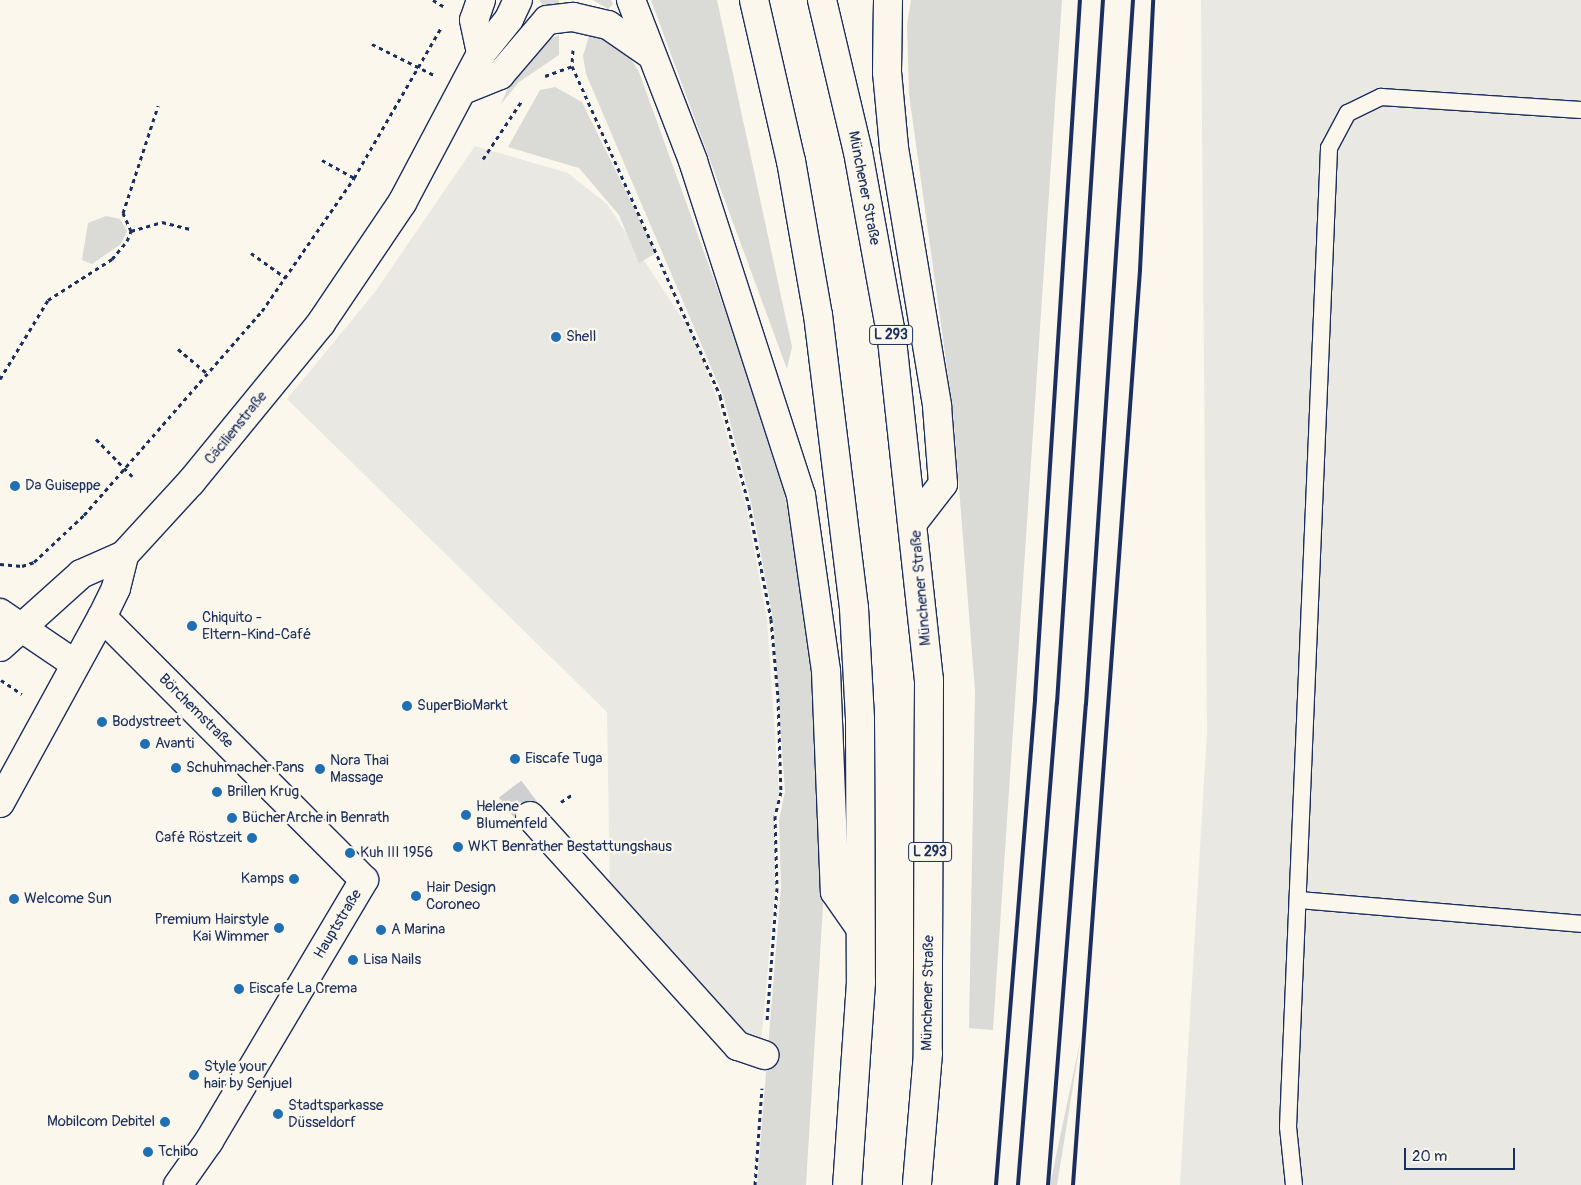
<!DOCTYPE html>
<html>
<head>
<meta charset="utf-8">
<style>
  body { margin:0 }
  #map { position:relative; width:1581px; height:1185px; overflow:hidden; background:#fbf7ec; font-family:Pangolin,sans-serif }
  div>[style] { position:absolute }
  .built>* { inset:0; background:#eae8e2 }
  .green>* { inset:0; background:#dadad7 }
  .street-tunnel>* { height:28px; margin-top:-14px; transform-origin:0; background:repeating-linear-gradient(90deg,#cecfd0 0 28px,transparent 0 42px) }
  .path>* { height:3px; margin-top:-1.5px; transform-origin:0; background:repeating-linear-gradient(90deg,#1b2f5e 0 4px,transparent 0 8px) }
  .roads { filter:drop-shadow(1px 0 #1b2f5e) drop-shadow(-1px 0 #1b2f5e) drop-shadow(0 1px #1b2f5e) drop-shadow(0 -1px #1b2f5e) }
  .lane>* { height:16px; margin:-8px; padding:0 8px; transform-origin:8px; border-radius:8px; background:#fbf7ec }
  .street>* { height:28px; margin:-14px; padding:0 14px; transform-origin:14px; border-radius:14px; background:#fbf7ec }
  .secondary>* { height:28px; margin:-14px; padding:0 14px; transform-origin:14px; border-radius:14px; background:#fbf7ec }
  .highway>* { height:28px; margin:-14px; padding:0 14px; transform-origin:14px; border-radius:14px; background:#fbf7ec }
  .rail>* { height:4px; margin:-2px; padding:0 2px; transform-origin:2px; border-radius:2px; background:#1b2f5e }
  .dots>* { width:14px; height:14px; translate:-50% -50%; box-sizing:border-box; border:2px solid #fbf7ec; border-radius:50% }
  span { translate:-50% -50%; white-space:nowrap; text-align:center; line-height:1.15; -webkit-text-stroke:4.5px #fbf7ec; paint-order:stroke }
  .shield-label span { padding:1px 4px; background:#fbf7ec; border:1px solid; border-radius:4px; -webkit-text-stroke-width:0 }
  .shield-label { font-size:14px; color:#1b2f5e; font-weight:700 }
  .street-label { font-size:15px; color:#1b2f5e }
  .poi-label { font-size:15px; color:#1b2f5e }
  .left { translate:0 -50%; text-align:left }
  .right { translate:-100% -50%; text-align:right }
  .scale { position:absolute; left:1404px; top:1148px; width:111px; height:22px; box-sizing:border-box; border:2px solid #1b2f5e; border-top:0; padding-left:6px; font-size:15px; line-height:18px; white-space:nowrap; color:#1b2f5e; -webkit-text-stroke:4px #fbf7ec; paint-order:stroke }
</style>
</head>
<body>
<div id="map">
  <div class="built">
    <div style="clip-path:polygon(1201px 0,1581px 0,1581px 1185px,1180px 1185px,1207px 731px)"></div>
    <div style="clip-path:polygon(475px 146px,568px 173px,607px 204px,693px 335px,717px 399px,746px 506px,767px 619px,779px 793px,774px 816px,775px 889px,761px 1044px,745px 1049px,610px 897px,607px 712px,287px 399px,375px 292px)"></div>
  </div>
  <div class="green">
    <div style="clip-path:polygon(539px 0,559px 0,559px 5px,546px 9px)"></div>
    <div style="clip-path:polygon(593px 0,611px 0,613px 4px,608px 9px)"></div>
    <div style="clip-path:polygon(651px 0,717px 0,792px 347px,787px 369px)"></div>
    <div style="clip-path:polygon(911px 0,1062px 0,993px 1030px,969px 1028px,975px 691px,953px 411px,909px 94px,907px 25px)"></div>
    <div style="clip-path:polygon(591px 29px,623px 46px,639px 72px,755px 393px,781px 477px,797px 555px,821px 733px,823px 906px,806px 1185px,757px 1185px,781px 887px,779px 820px,785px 792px,773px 619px,752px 506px,723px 395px,586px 74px,583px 56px)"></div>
    <div style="clip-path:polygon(559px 35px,559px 55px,519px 82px,501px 104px,512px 78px,546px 40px)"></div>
    <div style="clip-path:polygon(555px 87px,582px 102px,656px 253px,639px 263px,619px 215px,579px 168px,508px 147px,540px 90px)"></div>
    <div style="clip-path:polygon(106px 216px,120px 219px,127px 231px,121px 244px,92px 264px,82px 260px,88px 223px)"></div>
    <div style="clip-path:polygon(1081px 1037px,1057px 1185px,1050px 1185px)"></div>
  </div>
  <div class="street-tunnel">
    <div style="left:510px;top:789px;width:34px;rotate:53deg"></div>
  </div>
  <div class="path">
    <div style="left:433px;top:0;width:12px;rotate:31deg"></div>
    <div style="left:372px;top:44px;width:69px;rotate:26.6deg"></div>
    <div style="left:573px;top:50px;width:16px;rotate:94deg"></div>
    <div style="left:572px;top:66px;width:362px;rotate:65.8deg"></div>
    <div style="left:720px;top:396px;width:114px;rotate:75.2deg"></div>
    <div style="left:749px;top:506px;width:115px;rotate:79deg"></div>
    <div style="left:771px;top:619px;width:79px;rotate:84.9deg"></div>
    <div style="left:778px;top:698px;width:94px;rotate:88.2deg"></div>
    <div style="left:781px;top:792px;width:25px;rotate:104deg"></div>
    <div style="left:775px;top:816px;width:72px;rotate:88.4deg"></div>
    <div style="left:777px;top:888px;width:134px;rotate:94.3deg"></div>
    <div style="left:545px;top:76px;width:29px;rotate:-20deg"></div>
    <div style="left:483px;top:159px;width:69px;rotate:-56.3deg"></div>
    <div style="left:322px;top:160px;width:37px;rotate:29deg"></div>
    <div style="left:131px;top:231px;width:32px;rotate:-16deg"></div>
    <div style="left:162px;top:222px;width:29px;rotate:14deg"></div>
    <div style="left:251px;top:253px;width:43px;rotate:35.5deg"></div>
    <div style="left:178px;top:349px;width:40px;rotate:40deg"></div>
    <div style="left:0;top:379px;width:92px;rotate:-58.7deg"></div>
    <div style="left:48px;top:300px;width:76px;rotate:-32.6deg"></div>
    <div style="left:112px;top:259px;width:23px;rotate:-50deg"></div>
    <div style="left:127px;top:241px;width:11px;rotate:-68deg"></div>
    <div style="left:131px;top:231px;width:20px;rotate:-114deg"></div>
    <div style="left:123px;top:213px;width:113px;rotate:-71.9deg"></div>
    <div style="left:96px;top:439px;width:52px;rotate:45.8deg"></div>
    <div style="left:0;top:564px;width:22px;rotate:5deg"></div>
    <div style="left:22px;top:566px;width:13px;rotate:-18deg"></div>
    <div style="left:34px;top:562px;width:69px;rotate:-43.2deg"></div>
    <div style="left:84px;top:515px;width:271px;rotate:-48.9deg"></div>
    <div style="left:262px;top:311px;width:162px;rotate:-55.3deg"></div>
    <div style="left:354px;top:178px;width:173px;rotate:-59.9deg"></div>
    <div style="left:1px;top:680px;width:25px;rotate:34deg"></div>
    <div style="left:561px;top:802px;width:14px;rotate:-34deg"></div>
    <div style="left:755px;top:1185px;width:97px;rotate:-85.9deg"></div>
  </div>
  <div class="roads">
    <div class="lane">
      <div style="left:1298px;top:900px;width:284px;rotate:4.8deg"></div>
      <div style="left:1294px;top:1185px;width:58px;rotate:-95.9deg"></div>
      <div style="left:1288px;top:1127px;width:980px;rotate:-87.6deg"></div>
      <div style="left:1329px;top:148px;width:40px;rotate:-62deg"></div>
      <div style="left:1348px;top:113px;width:37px;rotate:-26deg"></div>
      <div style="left:1381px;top:97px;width:200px;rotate:3.7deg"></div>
    </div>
    <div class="street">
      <div style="left:0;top:613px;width:91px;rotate:34.2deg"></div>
      <div style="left:102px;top:617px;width:371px;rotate:45.1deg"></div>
      <div style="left:364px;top:880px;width:304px;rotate:120.7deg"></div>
      <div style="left:209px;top:1141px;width:54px;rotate:125.2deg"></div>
      <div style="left:530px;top:816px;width:310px;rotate:47.9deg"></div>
      <div style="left:738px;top:1046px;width:28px;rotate:19deg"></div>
    </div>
    <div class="secondary">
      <div style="left:481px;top:0;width:21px;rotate:109deg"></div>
      <div style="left:474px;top:20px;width:35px;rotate:78deg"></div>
      <div style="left:0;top:647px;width:109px;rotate:-42deg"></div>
      <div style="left:81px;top:574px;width:47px;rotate:-23.8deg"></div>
      <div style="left:0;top:803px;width:212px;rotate:-61.3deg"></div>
      <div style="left:102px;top:617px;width:32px;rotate:-64deg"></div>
      <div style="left:116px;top:588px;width:34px;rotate:-76deg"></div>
      <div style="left:124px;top:555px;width:99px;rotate:-47.5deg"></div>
      <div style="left:191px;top:482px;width:205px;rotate:-50.7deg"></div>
      <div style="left:321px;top:323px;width:145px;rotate:-56deg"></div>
      <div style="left:402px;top:203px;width:169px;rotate:-62.1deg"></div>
      <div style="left:481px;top:54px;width:45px;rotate:-51.3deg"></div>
      <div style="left:509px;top:19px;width:21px;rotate:-65deg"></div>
    </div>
    <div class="highway">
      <div style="left:631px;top:0;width:173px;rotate:68.9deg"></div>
      <div style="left:693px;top:161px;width:351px;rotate:72.1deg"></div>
      <div style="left:801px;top:495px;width:178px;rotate:81.9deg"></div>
      <div style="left:826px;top:671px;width:221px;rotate:87.7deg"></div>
      <div style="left:835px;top:892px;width:44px;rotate:55.2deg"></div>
      <div style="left:754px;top:0;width:165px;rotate:77.1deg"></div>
      <div style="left:791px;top:161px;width:156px;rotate:80.1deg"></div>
      <div style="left:818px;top:315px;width:295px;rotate:83deg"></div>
      <div style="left:854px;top:608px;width:111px;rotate:86.9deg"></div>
      <div style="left:860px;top:719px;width:263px;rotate:89.8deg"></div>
      <div style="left:861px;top:982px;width:203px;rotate:93.9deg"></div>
      <div style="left:822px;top:0;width:156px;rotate:76.7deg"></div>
      <div style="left:858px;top:152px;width:191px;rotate:79.7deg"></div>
      <div style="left:892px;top:340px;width:342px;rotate:83.8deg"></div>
      <div style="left:929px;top:680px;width:373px;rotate:90.2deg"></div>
      <div style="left:928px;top:1053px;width:132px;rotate:94.8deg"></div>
      <div style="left:888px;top:0;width:72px;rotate:90.8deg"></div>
      <div style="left:887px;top:72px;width:76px;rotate:84.7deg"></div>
      <div style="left:894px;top:148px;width:262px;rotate:80.5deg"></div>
      <div style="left:937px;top:406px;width:78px;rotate:85.6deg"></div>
      <div style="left:943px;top:484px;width:46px;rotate:127.9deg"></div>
      <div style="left:463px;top:90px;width:40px;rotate:-22deg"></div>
      <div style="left:500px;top:75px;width:72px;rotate:-49.5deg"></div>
      <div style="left:547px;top:20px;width:26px;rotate:-7deg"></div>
      <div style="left:573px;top:17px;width:36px;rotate:13deg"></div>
      <div style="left:608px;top:25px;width:51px;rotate:34.6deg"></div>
    </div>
  </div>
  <div class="rail">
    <div style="left:996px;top:1185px;width:488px;rotate:-85.4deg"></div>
    <div style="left:1035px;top:699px;width:700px;rotate:-86.32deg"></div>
    <div style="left:1018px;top:1185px;width:484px;rotate:-85.4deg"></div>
    <div style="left:1057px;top:703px;width:705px;rotate:-86.26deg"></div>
    <div style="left:1048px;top:1185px;width:482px;rotate:-85.5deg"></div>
    <div style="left:1086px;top:704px;width:706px;rotate:-86.18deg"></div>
    <div style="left:1073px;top:1185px;width:917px;rotate:-85.81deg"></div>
    <div style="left:1140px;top:270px;width:270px;rotate:-87.2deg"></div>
  </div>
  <div class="dots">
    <div style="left:556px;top:337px;background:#1f6fb2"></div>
    <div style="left:15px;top:486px;background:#1f6fb2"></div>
    <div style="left:192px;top:626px;background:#1f6fb2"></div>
    <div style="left:407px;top:706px;background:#1f6fb2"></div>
    <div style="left:102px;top:722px;background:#1f6fb2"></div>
    <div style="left:145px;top:744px;background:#1f6fb2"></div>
    <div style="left:515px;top:759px;background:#1f6fb2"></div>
    <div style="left:176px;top:768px;background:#1f6fb2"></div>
    <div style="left:320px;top:769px;background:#1f6fb2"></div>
    <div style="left:217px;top:792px;background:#1f6fb2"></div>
    <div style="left:466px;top:815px;background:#1f6fb2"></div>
    <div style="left:232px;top:818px;background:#1f6fb2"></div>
    <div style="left:252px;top:838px;background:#1f6fb2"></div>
    <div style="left:458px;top:847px;background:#1f6fb2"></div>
    <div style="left:350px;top:853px;background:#1f6fb2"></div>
    <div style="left:294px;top:879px;background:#1f6fb2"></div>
    <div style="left:416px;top:896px;background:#1f6fb2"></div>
    <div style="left:14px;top:899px;background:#1f6fb2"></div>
    <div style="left:279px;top:928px;background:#1f6fb2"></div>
    <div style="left:381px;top:930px;background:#1f6fb2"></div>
    <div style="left:353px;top:960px;background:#1f6fb2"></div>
    <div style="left:239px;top:989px;background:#1f6fb2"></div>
    <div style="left:194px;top:1075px;background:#1f6fb2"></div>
    <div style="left:278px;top:1114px;background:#1f6fb2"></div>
    <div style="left:165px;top:1122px;background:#1f6fb2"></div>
    <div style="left:148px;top:1152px;background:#1f6fb2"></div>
  </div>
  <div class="shield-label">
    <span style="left:891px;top:335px">L 293</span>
    <span style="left:930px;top:852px">L 293</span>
  </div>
  <div class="street-label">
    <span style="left:864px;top:188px;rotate:79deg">Münchener Straße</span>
    <span style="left:236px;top:428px;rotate:-51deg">Cäcilienstraße</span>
    <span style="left:921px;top:588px;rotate:-95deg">Münchener Straße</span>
    <span style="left:196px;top:711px;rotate:45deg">Börchemstraße</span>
    <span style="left:338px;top:924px;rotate:-59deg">Hauptstraße</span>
    <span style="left:928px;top:993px;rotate:-89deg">Münchener Straße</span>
  </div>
  <div class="poi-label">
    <span class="left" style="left:566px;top:337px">Shell</span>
    <span class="left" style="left:25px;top:486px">Da Guiseppe</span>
    <span class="left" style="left:202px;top:626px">Chiquito -<br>Eltern-Kind-Café</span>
    <span class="left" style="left:417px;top:706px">SuperBioMarkt</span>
    <span class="left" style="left:112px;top:722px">Bodystreet</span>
    <span class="left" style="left:155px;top:744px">Avanti</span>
    <span class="left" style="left:525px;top:759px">Eiscafe Tuga</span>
    <span class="left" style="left:330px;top:769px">Nora Thai<br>Massage</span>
    <span class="left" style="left:186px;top:768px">Schuhmacher Pans</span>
    <span class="left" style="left:227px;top:792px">Brillen Krug</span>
    <span class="left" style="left:476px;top:815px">Helene<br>Blumenfeld</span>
    <span class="left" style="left:242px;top:818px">BücherArche in Benrath</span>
    <span class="right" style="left:242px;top:838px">Café Röstzeit</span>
    <span class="left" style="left:468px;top:847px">WKT Benrather Bestattungshaus</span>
    <span class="left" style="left:360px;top:853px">Kuh III 1956</span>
    <span class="right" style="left:284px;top:879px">Kamps</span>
    <span class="left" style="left:426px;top:896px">Hair Design<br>Coroneo</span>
    <span class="left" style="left:24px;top:899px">Welcome Sun</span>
    <span class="right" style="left:269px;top:928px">Premium Hairstyle<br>Kai Wimmer</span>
    <span class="left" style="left:391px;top:930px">A Marina</span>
    <span class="left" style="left:363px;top:960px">Lisa Nails</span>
    <span class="left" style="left:249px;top:989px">Eiscafe La Crema</span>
    <span class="left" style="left:204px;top:1075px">Style your<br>hair by Senjuel</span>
    <span class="left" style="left:288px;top:1114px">Stadtsparkasse<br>Düsseldorf</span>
    <span class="right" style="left:155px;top:1122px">Mobilcom Debitel</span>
    <span class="left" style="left:158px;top:1152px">Tchibo</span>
  </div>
  <div class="scale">20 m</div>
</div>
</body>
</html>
